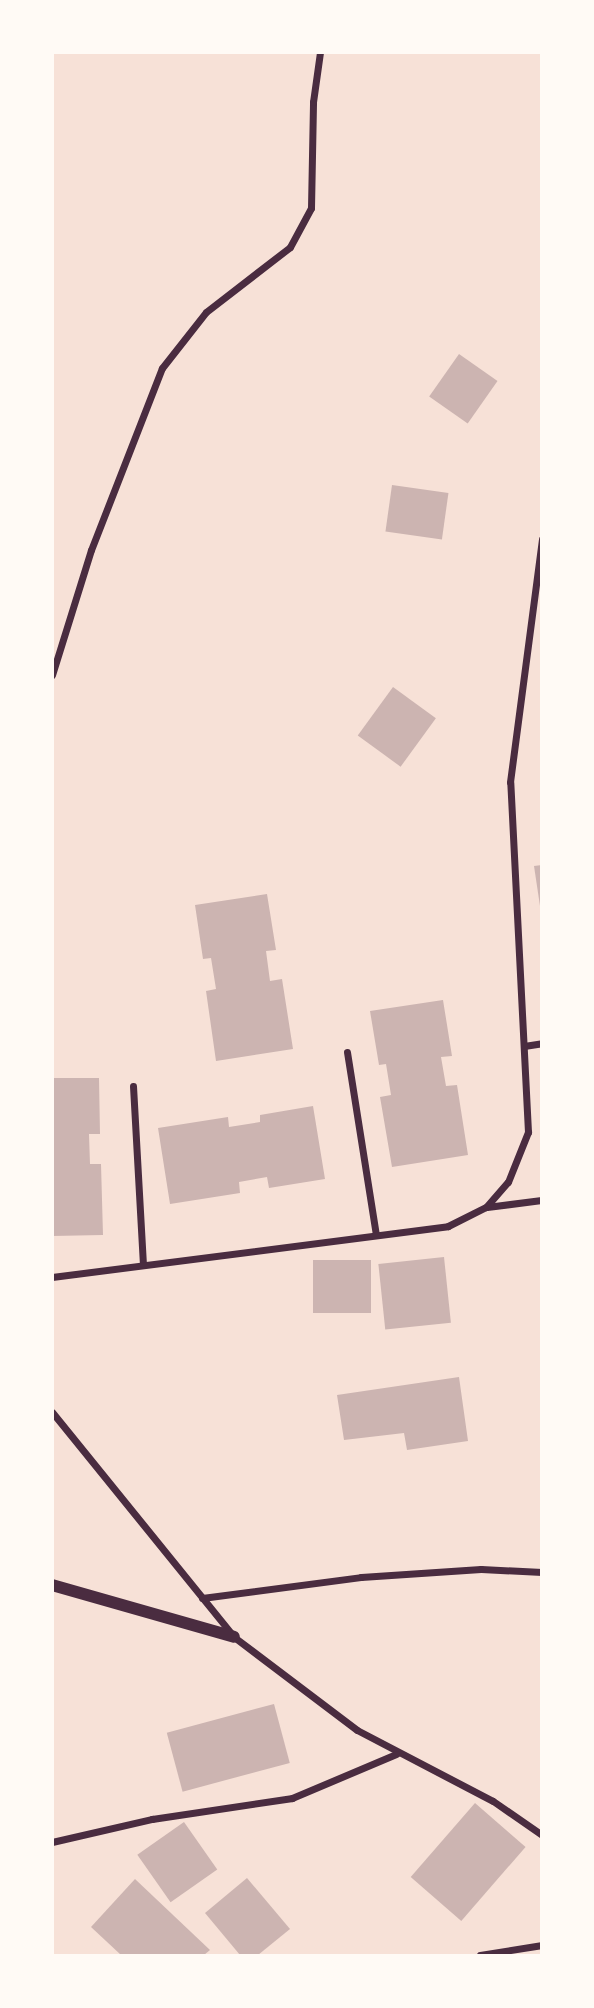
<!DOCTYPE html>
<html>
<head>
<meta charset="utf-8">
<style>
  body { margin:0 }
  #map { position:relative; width:594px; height:2008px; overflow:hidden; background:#f7e1d7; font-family:"Exo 2",sans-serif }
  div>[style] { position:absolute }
  .building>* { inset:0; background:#ccb4b1; transform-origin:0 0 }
  .minor>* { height:7px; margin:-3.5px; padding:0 3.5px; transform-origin:3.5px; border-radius:3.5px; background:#4a2c40 }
  .tertiary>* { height:12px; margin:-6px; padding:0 6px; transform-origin:6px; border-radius:6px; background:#4a2c40 }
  span { translate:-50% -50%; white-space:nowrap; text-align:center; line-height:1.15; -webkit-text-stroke:5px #fffaf5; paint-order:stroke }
  .frame { position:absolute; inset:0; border:54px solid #fffaf5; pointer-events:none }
</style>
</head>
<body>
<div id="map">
  <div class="building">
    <div style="left:459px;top:354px;width:47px;height:52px;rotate:35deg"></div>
    <div style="left:392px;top:485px;width:57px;height:47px;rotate:8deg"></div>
    <div style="left:393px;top:687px;width:53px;height:60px;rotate:36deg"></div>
    <div style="clip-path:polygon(542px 865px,542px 906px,540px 906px,534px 866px)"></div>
    <div style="clip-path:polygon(267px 894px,276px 950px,266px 951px,270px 981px,282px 979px,293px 1049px,216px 1061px,206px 991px,216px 989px,211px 958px,203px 959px,195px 905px)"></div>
    <div style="clip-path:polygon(443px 1000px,452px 1056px,441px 1057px,446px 1086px,457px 1085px,468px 1155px,392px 1167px,380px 1097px,391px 1095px,386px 1064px,379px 1065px,370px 1011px)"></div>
    <div style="clip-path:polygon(52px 1078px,99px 1078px,100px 1134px,89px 1134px,90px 1164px,101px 1164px,103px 1235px,52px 1236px)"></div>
    <div style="clip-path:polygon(313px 1106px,325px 1179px,269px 1188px,267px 1177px,239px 1182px,240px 1193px,170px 1204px,158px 1128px,228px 1117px,229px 1127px,260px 1122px,260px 1115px)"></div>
    <div style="left:444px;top:1257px;width:66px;height:66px;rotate:84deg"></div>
    <div style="left:313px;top:1260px;width:58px;height:53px"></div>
    <div style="clip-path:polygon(459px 1377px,468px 1441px,407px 1450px,404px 1433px,344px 1440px,337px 1395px)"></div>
    <div style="left:274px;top:1704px;width:61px;height:111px;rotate:75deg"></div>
    <div style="left:475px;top:1803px;width:67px;height:98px;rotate:41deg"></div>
    <div style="left:184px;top:1822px;width:58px;height:57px;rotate:55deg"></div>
    <div style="clip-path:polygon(247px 1878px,290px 1929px,258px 1955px,240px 1955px,205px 1913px)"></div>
    <div style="clip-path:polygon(135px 1879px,210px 1950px,204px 1955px,121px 1955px,91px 1927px)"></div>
  </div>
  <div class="minor">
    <div style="left:52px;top:675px;width:131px;rotate:-72.7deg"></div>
    <div style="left:91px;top:550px;width:195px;rotate:-68.7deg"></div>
    <div style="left:162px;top:368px;width:71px;rotate:-51.8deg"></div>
    <div style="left:206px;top:312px;width:106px;rotate:-37.7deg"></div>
    <div style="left:290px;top:247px;width:44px;rotate:-61.7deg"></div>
    <div style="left:311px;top:208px;width:106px;rotate:-88.9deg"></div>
    <div style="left:313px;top:102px;width:50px;rotate:-82deg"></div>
    <div style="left:524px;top:1046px;width:18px;rotate:-9deg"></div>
    <div style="left:347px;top:1052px;width:185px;rotate:81deg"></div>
    <div style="left:133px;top:1086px;width:179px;rotate:86.8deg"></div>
    <div style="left:487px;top:1207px;width:55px;rotate:-7.3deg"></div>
    <div style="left:52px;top:1277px;width:399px;rotate:-7.3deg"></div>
    <div style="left:448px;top:1226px;width:42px;rotate:-26.6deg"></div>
    <div style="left:486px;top:1207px;width:33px;rotate:-49deg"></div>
    <div style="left:508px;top:1182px;width:54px;rotate:-68.2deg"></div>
    <div style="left:528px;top:1132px;width:350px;rotate:-92.9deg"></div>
    <div style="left:510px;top:782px;width:245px;rotate:-82.5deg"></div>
    <div style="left:52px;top:1412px;width:289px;rotate:51deg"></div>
    <div style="left:234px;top:1637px;width:154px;rotate:37.1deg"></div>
    <div style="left:357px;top:1730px;width:153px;rotate:27.6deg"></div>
    <div style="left:493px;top:1801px;width:60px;rotate:34.8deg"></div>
    <div style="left:202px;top:1598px;width:160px;rotate:-7.5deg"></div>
    <div style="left:361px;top:1577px;width:120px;rotate:-3.8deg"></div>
    <div style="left:481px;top:1569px;width:61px;rotate:2.8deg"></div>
    <div style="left:52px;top:1842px;width:103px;rotate:-13deg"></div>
    <div style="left:152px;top:1819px;width:142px;rotate:-8.5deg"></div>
    <div style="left:292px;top:1798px;width:113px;rotate:-22.9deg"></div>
    <div style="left:480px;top:1955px;width:63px;rotate:-9.2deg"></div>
  </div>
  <div class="tertiary">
    <div style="left:52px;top:1585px;width:189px;rotate:15.9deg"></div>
  </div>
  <div class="frame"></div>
</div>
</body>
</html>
